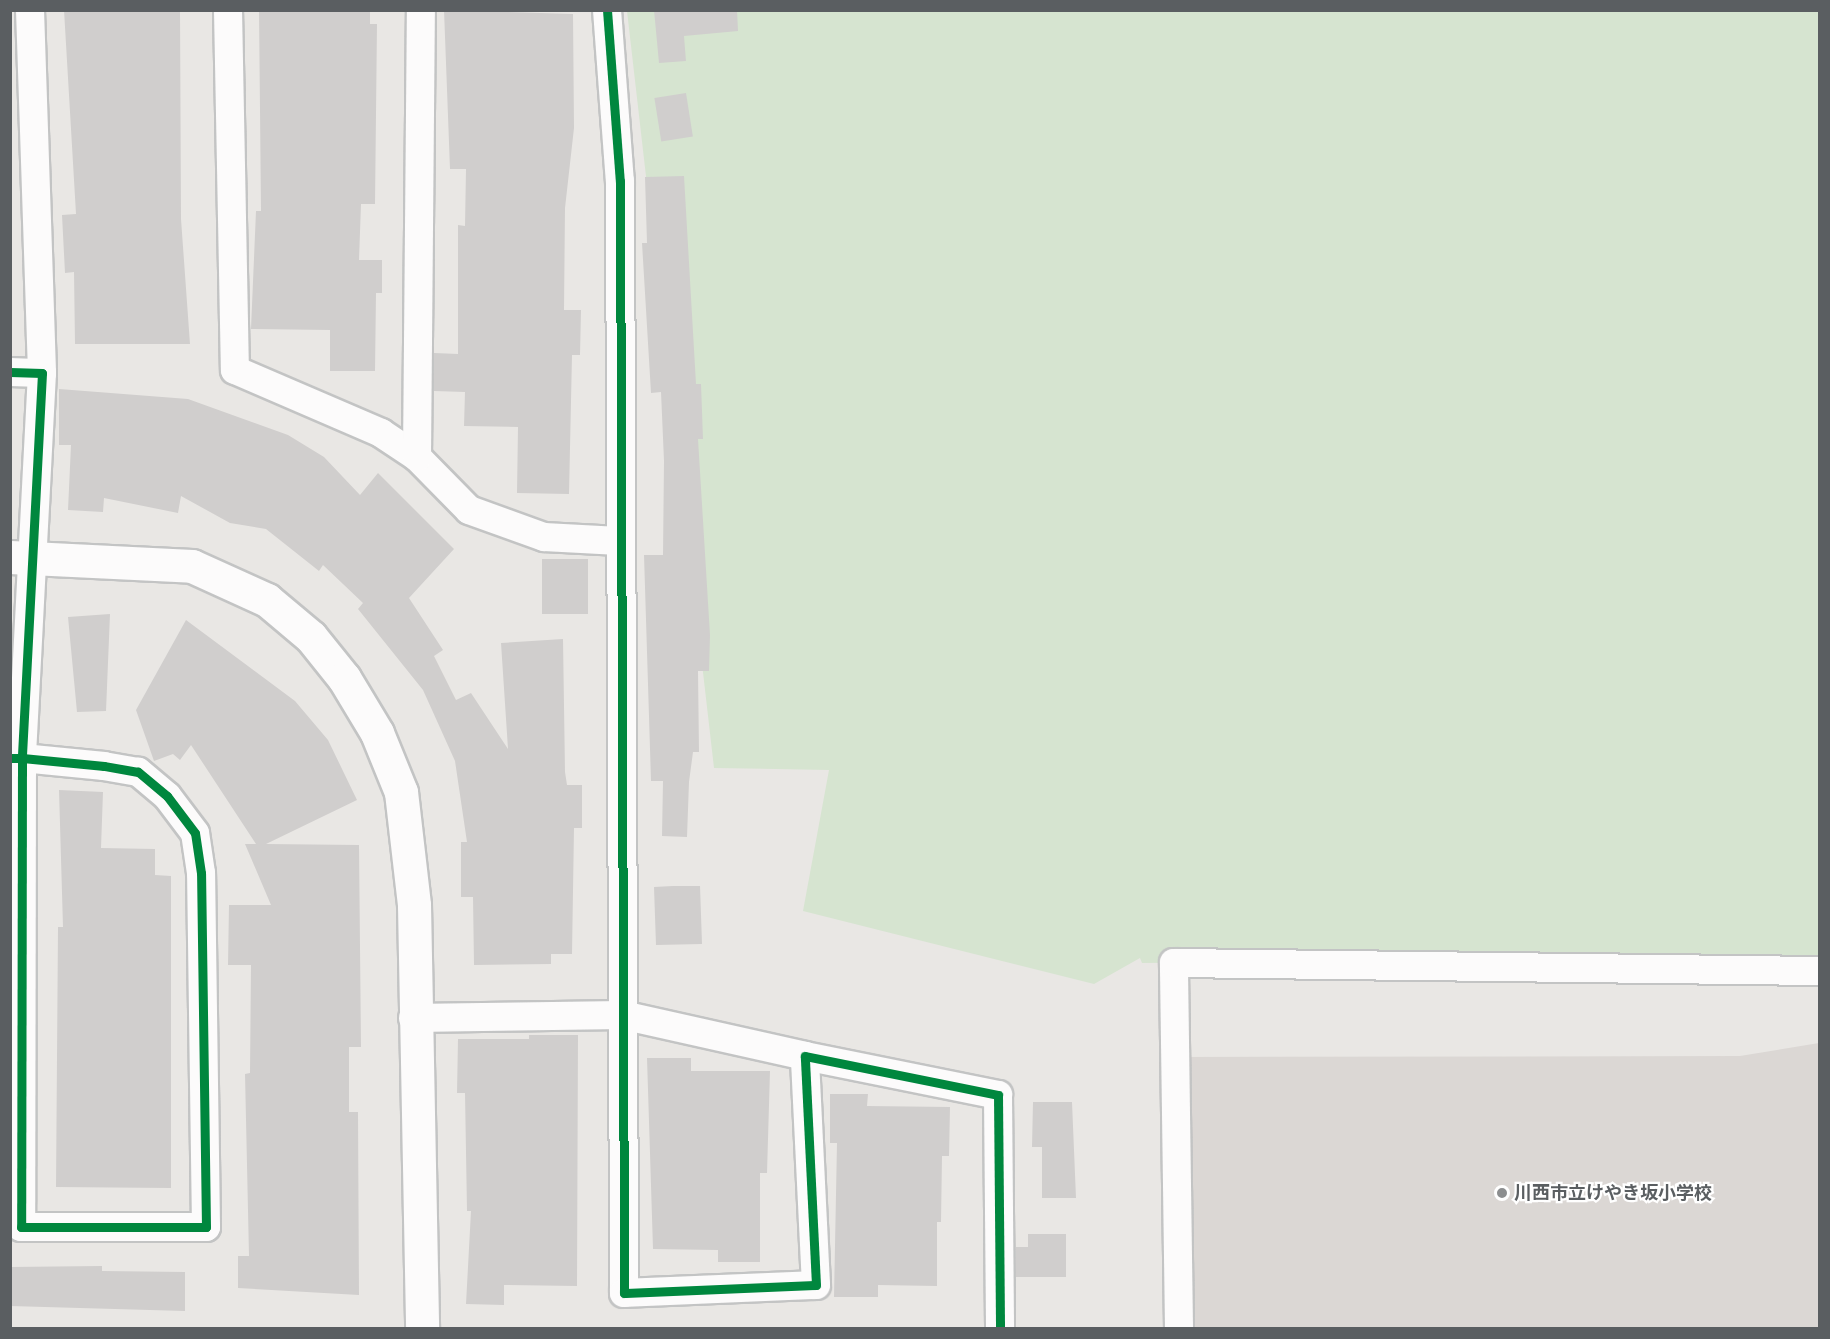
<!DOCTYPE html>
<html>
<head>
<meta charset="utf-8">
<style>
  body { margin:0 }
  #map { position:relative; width:1830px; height:1339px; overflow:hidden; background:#e9e7e4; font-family:"Asap Condensed","Noto Sans JP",sans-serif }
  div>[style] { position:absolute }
  .education>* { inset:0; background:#dbd7d4 }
  .green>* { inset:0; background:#d6e4d0 }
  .building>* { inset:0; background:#d0cecd; transform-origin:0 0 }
  .roads { filter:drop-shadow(2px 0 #c3c4c4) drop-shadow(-2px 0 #c3c4c4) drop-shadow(0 2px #c3c4c4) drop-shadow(0 -2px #c3c4c4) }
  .minor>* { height:28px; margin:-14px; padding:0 14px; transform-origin:14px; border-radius:14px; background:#fcfbfb }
  .tertiary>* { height:33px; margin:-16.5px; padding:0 16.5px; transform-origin:16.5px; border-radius:16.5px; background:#fcfbfb }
  .cycleway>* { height:9px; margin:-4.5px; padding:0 4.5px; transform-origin:4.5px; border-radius:4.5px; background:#00873e }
  .dots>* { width:16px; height:16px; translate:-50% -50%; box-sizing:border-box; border:3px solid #fff; border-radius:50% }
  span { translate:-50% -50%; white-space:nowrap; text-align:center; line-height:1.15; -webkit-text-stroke:4.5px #fff; paint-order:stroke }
  .poi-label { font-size:18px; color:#5a5e61; font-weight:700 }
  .left { translate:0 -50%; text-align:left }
  .frame { position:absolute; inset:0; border:12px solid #5a5e61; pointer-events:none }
</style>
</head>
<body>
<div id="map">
  <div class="education">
    <div style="clip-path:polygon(1819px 1043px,1819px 1328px,1190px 1328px,1180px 1057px,1740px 1056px)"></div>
  </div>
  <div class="green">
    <div style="clip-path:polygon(627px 11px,1819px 11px,1819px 957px,1142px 963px,1140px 958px,1094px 984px,803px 911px,829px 770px,714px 768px)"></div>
  </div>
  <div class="building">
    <div style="clip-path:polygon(64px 10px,180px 10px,181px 219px,190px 344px,75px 344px,74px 272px,65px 273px,62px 215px,76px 214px)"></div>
    <div style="clip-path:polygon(259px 10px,370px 11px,370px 24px,377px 24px,375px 204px,361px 204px,359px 260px,382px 260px,382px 293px,376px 293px,375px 371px,330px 371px,330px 330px,251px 329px,256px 211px,261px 211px)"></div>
    <div style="clip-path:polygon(444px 10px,573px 14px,574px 128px,565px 208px,564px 310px,581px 310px,580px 355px,572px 355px,569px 494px,517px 493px,518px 427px,464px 426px,465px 392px,434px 391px,434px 353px,458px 354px,458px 225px,465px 226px,466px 169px,450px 169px)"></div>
    <div style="clip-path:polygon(654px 10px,737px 10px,738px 31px,684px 36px,686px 61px,659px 63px)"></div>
    <div style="left:686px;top:93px;width:44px;height:32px;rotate:81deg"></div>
    <div style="clip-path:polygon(684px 176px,696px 384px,701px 384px,703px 439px,698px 439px,710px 635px,709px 671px,698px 671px,699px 752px,693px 752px,689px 782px,687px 837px,662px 836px,663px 781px,651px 781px,644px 555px,663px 555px,664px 461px,661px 392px,651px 393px,642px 243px,647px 243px,645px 177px)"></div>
    <div style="clip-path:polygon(59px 389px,188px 399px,288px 435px,324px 457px,360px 495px,378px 473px,454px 549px,409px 598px,443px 650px,434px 656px,456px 700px,471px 693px,508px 749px,501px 643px,563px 639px,565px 772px,567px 785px,582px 785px,582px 828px,574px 828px,572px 954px,551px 954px,551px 964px,474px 965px,473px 897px,461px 897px,461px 842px,467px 842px,455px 761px,423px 690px,358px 609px,363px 603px,323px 565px,319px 571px,266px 529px,230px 523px,181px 496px,178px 513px,104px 498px,103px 512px,68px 510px,71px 445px,59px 445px)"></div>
    <div style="left:542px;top:559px;width:46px;height:55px"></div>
    <div style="clip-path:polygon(110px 614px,106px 711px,77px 712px,68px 617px)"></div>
    <div style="clip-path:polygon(186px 620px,295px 701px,328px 740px,357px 800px,266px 844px,359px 845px,361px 1047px,349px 1047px,349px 1112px,358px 1112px,359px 1295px,238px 1288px,238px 1256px,249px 1256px,245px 1074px,250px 1073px,251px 965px,228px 965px,229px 905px,271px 905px,245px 844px,256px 844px,191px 745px,180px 760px,173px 754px,154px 761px,136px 710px)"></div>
    <div style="clip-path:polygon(59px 790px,103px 792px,101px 848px,155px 849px,155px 875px,171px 876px,171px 1188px,56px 1187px,58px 927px,63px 927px)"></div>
    <div style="clip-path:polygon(673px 886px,700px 886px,702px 944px,656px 945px,654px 887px)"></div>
    <div style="clip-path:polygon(529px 1035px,578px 1035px,577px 1286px,504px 1285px,504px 1305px,466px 1304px,471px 1211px,467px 1211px,465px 1093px,457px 1093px,458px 1039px,529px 1039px)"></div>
    <div style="clip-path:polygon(647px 1058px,691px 1058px,691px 1071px,770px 1071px,767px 1173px,760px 1173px,760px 1262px,718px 1262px,718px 1250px,653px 1249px)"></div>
    <div style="clip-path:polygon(830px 1094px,868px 1094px,867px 1106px,950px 1107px,949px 1156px,942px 1156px,941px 1222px,937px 1222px,937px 1286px,878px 1285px,878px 1297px,834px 1297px,837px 1143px,830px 1143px)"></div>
    <div style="clip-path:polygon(1033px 1102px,1072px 1102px,1076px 1198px,1042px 1198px,1042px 1147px,1032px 1147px)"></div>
    <div style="clip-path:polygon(1028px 1234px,1066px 1234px,1066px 1277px,1016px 1277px,1016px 1247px,1028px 1247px)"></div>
    <div style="clip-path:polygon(102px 1266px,102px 1271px,185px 1272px,185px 1311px,10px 1306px,10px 1267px)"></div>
  </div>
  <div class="roads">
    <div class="minor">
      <div style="left:30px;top:10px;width:363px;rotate:88.1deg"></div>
      <div style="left:228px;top:10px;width:360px;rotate:88.9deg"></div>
      <div style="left:235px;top:370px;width:159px;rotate:23.3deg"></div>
      <div style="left:381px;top:433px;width:43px;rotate:33.7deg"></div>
      <div style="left:417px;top:457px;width:74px;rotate:45.5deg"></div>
      <div style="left:469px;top:510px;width:80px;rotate:19.8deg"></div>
      <div style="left:544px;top:537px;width:75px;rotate:3.1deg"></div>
      <div style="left:607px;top:10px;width:171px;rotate:85.7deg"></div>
      <div style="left:620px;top:181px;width:1112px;rotate:89.79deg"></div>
      <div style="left:624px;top:1293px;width:192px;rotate:-2.4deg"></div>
      <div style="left:816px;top:1285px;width:229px;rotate:-92.8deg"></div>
      <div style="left:805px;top:1056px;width:197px;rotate:11.4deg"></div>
      <div style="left:998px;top:1095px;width:233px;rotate:89.5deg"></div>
      <div style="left:10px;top:372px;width:32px;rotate:2deg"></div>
      <div style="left:42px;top:373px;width:386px;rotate:93deg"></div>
      <div style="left:22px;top:758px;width:469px;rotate:90.1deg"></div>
      <div style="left:21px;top:1227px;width:185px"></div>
      <div style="left:206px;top:1227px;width:354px;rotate:-90.8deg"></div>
      <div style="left:201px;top:873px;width:40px;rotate:-98.5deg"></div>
      <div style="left:195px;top:833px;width:46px;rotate:-127.1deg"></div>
      <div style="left:167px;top:796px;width:38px;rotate:-140deg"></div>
      <div style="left:138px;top:772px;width:35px;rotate:-170deg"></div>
      <div style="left:104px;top:766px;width:82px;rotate:-174.4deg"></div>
      <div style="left:22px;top:758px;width:12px;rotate:180deg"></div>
      <div style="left:417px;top:457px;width:447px;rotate:-89.5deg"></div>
      <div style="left:413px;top:1018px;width:209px;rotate:-0.8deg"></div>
      <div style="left:622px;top:1015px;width:188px;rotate:12.6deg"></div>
      <div style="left:1179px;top:1328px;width:365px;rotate:-90.8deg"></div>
      <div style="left:1174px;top:963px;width:646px;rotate:0.71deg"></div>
    </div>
    <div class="tertiary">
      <div style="left:10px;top:557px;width:182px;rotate:2.8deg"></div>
      <div style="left:192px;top:566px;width:82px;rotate:24.4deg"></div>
      <div style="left:267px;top:600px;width:57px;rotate:40.1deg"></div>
      <div style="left:311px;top:637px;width:53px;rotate:51.2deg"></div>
      <div style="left:344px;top:678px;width:64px;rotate:59deg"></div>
      <div style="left:377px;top:733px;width:64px;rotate:67.9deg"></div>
      <div style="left:401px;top:792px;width:114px;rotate:83.4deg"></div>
      <div style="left:414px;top:905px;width:423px;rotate:88.9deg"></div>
    </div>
  </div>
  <div class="cycleway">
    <div style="left:607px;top:10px;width:171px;rotate:85.7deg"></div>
    <div style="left:620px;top:181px;width:1112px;rotate:89.79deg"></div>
    <div style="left:624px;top:1293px;width:192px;rotate:-2.4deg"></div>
    <div style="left:816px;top:1285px;width:229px;rotate:-92.8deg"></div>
    <div style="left:805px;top:1056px;width:197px;rotate:11.4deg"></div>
    <div style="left:998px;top:1095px;width:233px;rotate:89.5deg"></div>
    <div style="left:10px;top:372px;width:32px;rotate:2deg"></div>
    <div style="left:42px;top:373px;width:386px;rotate:93deg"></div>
    <div style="left:22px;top:758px;width:469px;rotate:90.1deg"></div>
    <div style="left:21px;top:1227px;width:185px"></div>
    <div style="left:206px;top:1227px;width:354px;rotate:-90.8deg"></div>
    <div style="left:201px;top:873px;width:40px;rotate:-98.5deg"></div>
    <div style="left:195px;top:833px;width:46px;rotate:-127.1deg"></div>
    <div style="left:167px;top:796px;width:38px;rotate:-140deg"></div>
    <div style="left:138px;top:772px;width:35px;rotate:-170deg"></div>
    <div style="left:104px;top:766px;width:82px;rotate:-174.4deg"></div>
    <div style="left:22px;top:758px;width:12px;rotate:180deg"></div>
  </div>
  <div class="dots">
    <div style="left:1502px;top:1193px;background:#8c8e8f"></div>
  </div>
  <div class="poi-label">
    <span class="left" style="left:1514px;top:1193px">川西市立けやき坂小学校</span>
  </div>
  <div class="frame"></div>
</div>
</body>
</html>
